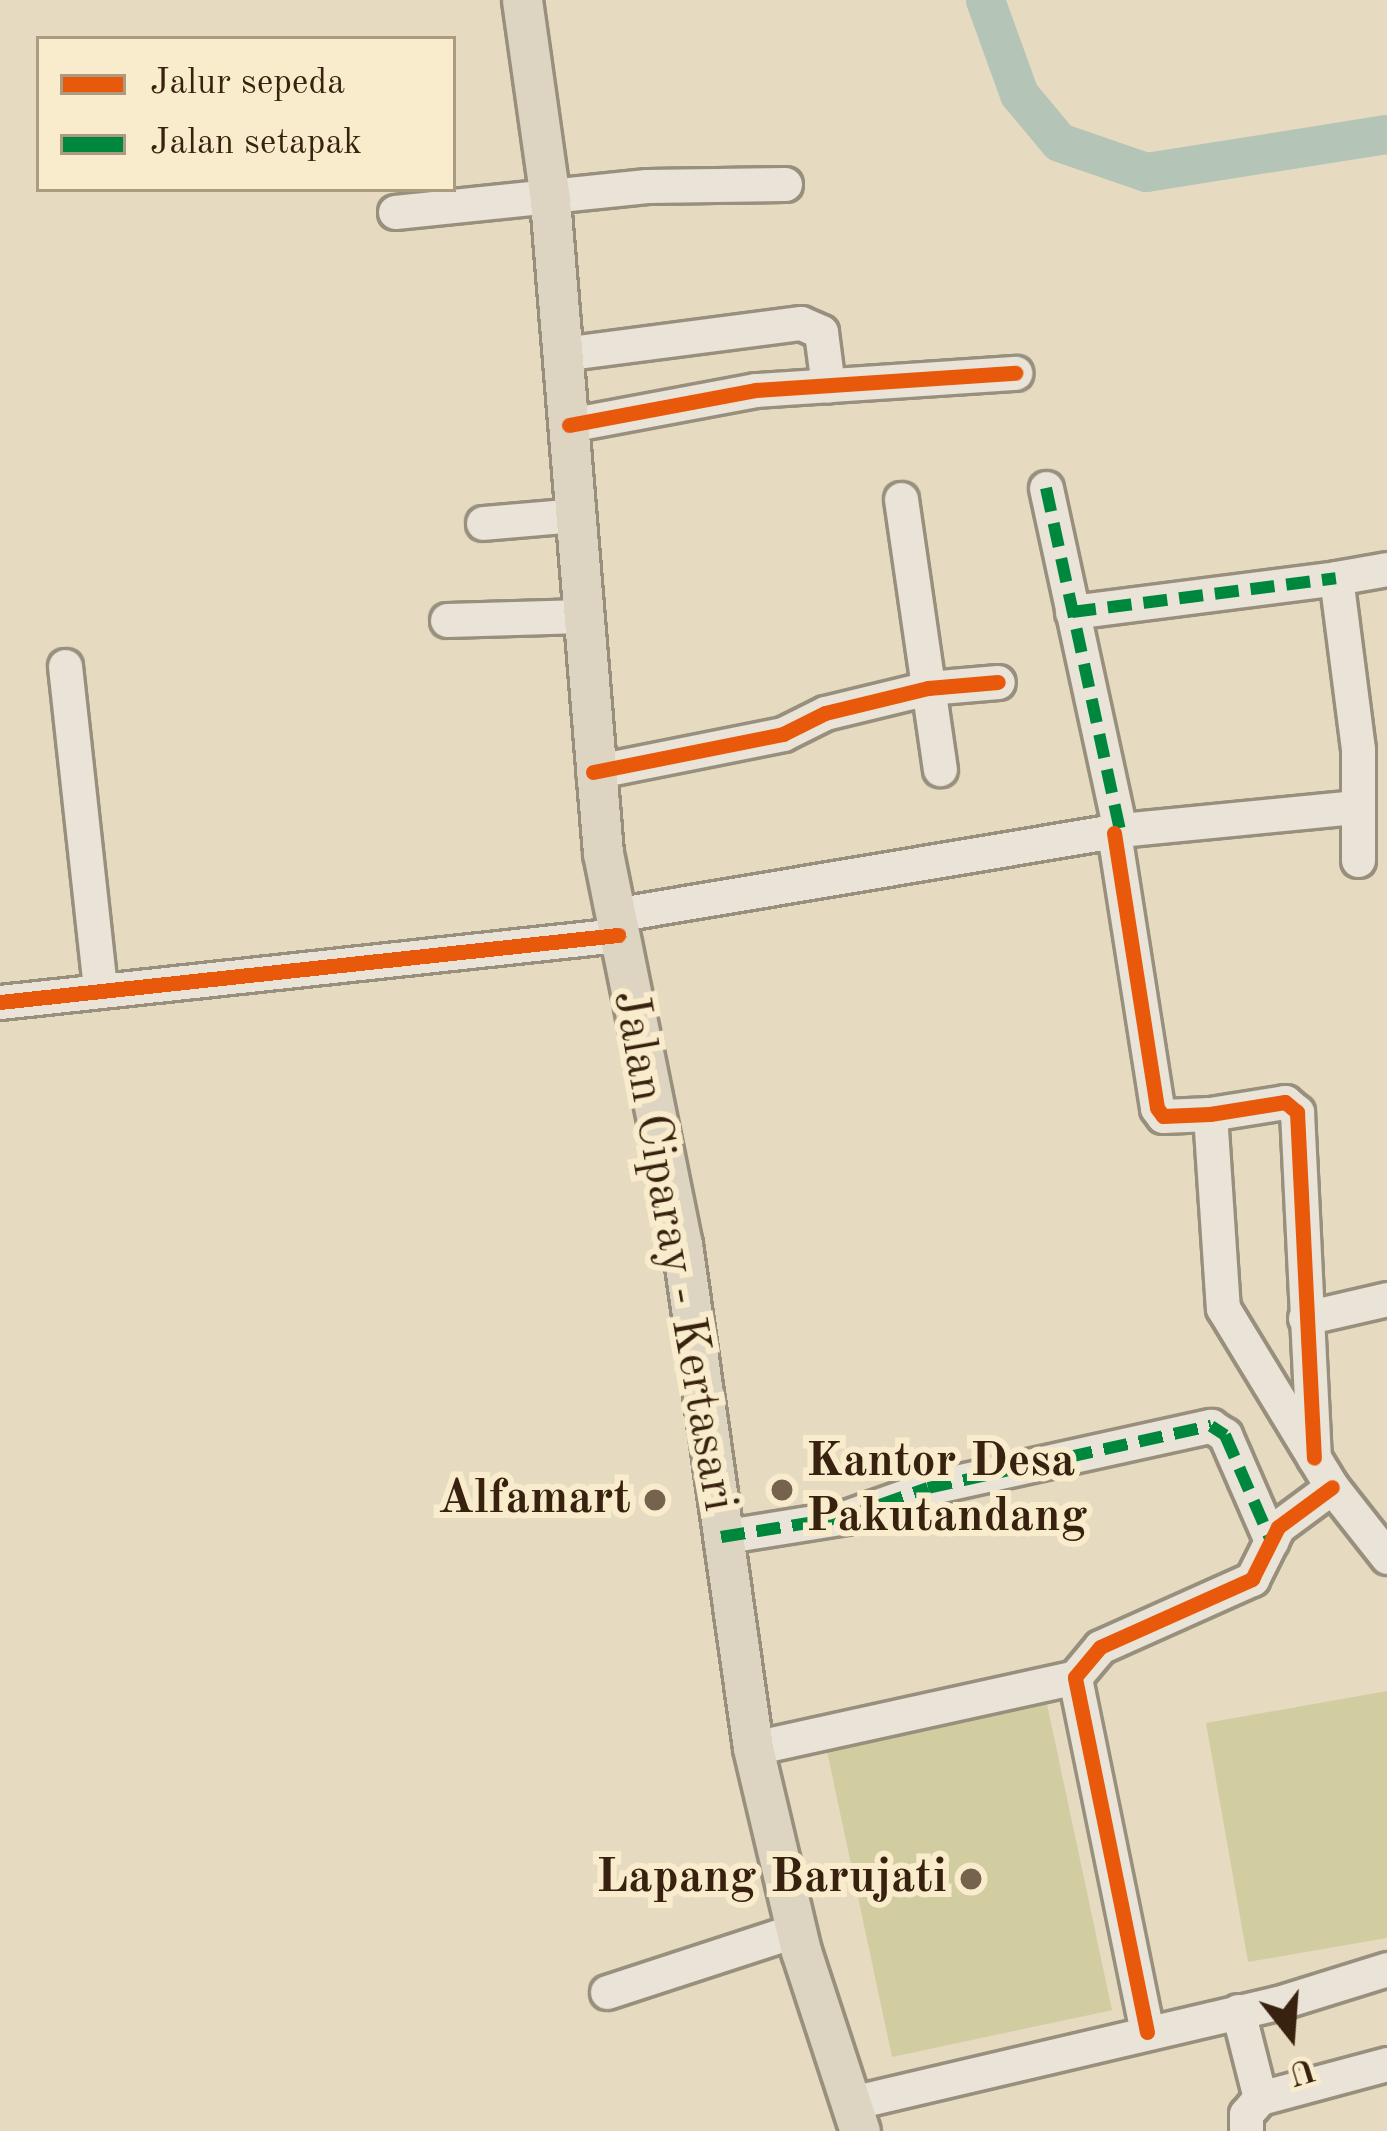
<!DOCTYPE html>
<html>
<head>
<meta charset="utf-8">
<style>
  body { margin:0 }
  #map { position:relative; width:1387px; height:2131px; overflow:hidden; background:#e6dbc0; font-family:"Old Standard TT",serif }
  div>[style] { position:absolute }
  .green>* { inset:0; background:#d2cda1; transform-origin:0 0 }
  .river>* { height:39px; margin:-19.5px; padding:0 19.5px; transform-origin:19.5px; border-radius:19.5px; background:#b4c5b7 }
  .roads { filter:drop-shadow(3px 0 #988f7d) drop-shadow(-3px 0 #988f7d) drop-shadow(0 3px #988f7d) drop-shadow(0 -3px #988f7d) }
  .minor>* { height:33px; margin:-16.5px; padding:0 16.5px; transform-origin:16.5px; border-radius:16.5px; background:#e9e4d7 }
  .major>* { height:39px; margin:-19.5px; padding:0 19.5px; transform-origin:19.5px; border-radius:19.5px; background:#ddd4c2 }
  .quiet>* { height:12px; margin-top:-6px; transform-origin:0; background:repeating-linear-gradient(90deg,#00873e 0 24px,transparent 0 36px) }
  .cycleway>* { height:15px; margin:-7.5px; padding:0 7.5px; transform-origin:7.5px; border-radius:7.5px; background:#e8590c }
  .dots>* { width:33px; height:33px; translate:-50% -50%; box-sizing:border-box; border:6px solid #f9eccc; border-radius:50% }
  span { translate:-50% -50%; white-space:nowrap; text-align:center; line-height:1.15; -webkit-text-stroke:12px #f9eccc; paint-order:stroke }
  .street-label { font-size:48px; color:#38220f }
  .poi-label { font-size:48px; color:#38220f; font-weight:700 }
  .left { translate:0 -50%; text-align:left }
  .right { translate:-100% -50%; text-align:right }
  .legend { position:absolute; left:36px; top:36px; width:420px; height:156px; box-sizing:border-box; background:#f9eccc; border:3px solid #ac9b80; margin:0; padding:15px 21px; list-style:none; font-size:36px; color:#38220f }
  .legend li { display:flex; align-items:center; gap:24px; height:60px }
  .legend b { width:60px; border:3px solid #ac9b80 }
  .north { position:absolute; left:1231px; top:1975px; width:120px; height:120px; -webkit-text-stroke:9px #f9eccc; paint-order:stroke; rotate:163deg; font-size:33px; font-weight:700; line-height:48px; text-align:center; color:#38220f }
  .north::after { content:''; display:block; margin:auto; width:42px; height:54px; background:#38220f; clip-path:polygon(50% 0,100% 100%,50% 72%,0 100%) }
</style>
</head>
<body>
<div id="map">
  <div class="green">
    <div style="clip-path:polygon(1387px 1691px,1387px 1938px,1248px 1962px,1206px 1723px)"></div>
    <div style="left:1047px;top:1704px;width:313px;height:225px;rotate:78deg"></div>
  </div>
  <div class="river">
    <div style="left:985px;top:0;width:100px;rotate:70.1deg"></div>
    <div style="left:1019px;top:94px;width:62px;rotate:50.2deg"></div>
    <div style="left:1059px;top:142px;width:92px;rotate:19deg"></div>
    <div style="left:1146px;top:172px;width:244px;rotate:-9deg"></div>
  </div>
  <div class="roads">
    <div class="minor">
      <div style="left:395px;top:212px;width:253px;rotate:-5.9deg"></div>
      <div style="left:647px;top:186px;width:138px;rotate:-0.8deg"></div>
      <div style="left:562px;top:354px;width:241px;rotate:-7.4deg"></div>
      <div style="left:801px;top:323px;width:22px;rotate:24deg"></div>
      <div style="left:821px;top:332px;width:54px;rotate:82.6deg"></div>
      <div style="left:569px;top:425px;width:190px;rotate:-10.6deg"></div>
      <div style="left:756px;top:390px;width:260px;rotate:-3.8deg"></div>
      <div style="left:1046px;top:488px;width:350px;rotate:77.8deg"></div>
      <div style="left:901px;top:499px;width:273px;rotate:81.8deg"></div>
      <div style="left:483px;top:523px;width:93px;rotate:-4.9deg"></div>
      <div style="left:1072px;top:612px;width:266px;rotate:-7.3deg"></div>
      <div style="left:447px;top:620px;width:136px;rotate:-1.7deg"></div>
      <div style="left:65px;top:666px;width:325px;rotate:83.8deg"></div>
      <div style="left:593px;top:772px;width:194px;rotate:-11.3deg"></div>
      <div style="left:783px;top:734px;width:47px;rotate:-26.6deg"></div>
      <div style="left:825px;top:713px;width:106px;rotate:-13.6deg"></div>
      <div style="left:928px;top:688px;width:70px;rotate:-4.9deg"></div>
      <div style="left:1114px;top:833px;width:278px;rotate:81.1deg"></div>
      <div style="left:1157px;top:1108px;width:10px;rotate:53deg"></div>
      <div style="left:1163px;top:1116px;width:47px;rotate:-2.4deg"></div>
      <div style="left:1210px;top:1114px;width:76px;rotate:-9.1deg"></div>
      <div style="left:1285px;top:1102px;width:16px;rotate:40deg"></div>
      <div style="left:1297px;top:1112px;width:346px;rotate:87.2deg"></div>
      <div style="left:1358px;top:860px;width:111px;rotate:-90deg"></div>
      <div style="left:1358px;top:749px;width:172px;rotate:-97.3deg"></div>
      <div style="left:1336px;top:578px;width:52px;rotate:-10deg"></div>
      <div style="left:614px;top:915px;width:513px;rotate:-9.54deg"></div>
      <div style="left:1120px;top:830px;width:234px;rotate:-5.6deg"></div>
      <div style="left:0;top:1002px;width:622px;rotate:-6.19deg"></div>
      <div style="left:1210px;top:1114px;width:194px;rotate:86.2deg"></div>
      <div style="left:1223px;top:1308px;width:210px;rotate:58.7deg"></div>
      <div style="left:1332px;top:1487px;width:89px;rotate:51.8deg"></div>
      <div style="left:1305px;top:1318px;width:84px;rotate:-13deg"></div>
      <div style="left:721px;top:1537px;width:127px;rotate:-9.1deg"></div>
      <div style="left:846px;top:1517px;width:87px;rotate:-19.5deg"></div>
      <div style="left:928px;top:1488px;width:290px;rotate:-12.4deg"></div>
      <div style="left:1211px;top:1426px;width:17px;rotate:33deg"></div>
      <div style="left:1225px;top:1435px;width:116px;rotate:66.5deg"></div>
      <div style="left:753px;top:1748px;width:330px;rotate:-12.4deg"></div>
      <div style="left:607px;top:1992px;width:200px;rotate:-18.1deg"></div>
      <div style="left:1238px;top:2011px;width:90px;rotate:75.8deg"></div>
      <div style="left:1260px;top:2098px;width:131px;rotate:-15deg"></div>
      <div style="left:1147px;top:2032px;width:362px;rotate:-101.5deg"></div>
      <div style="left:1075px;top:1677px;width:39px;rotate:-50deg"></div>
      <div style="left:1100px;top:1647px;width:167px;rotate:-24.1deg"></div>
      <div style="left:1252px;top:1579px;width:58px;rotate:-63.4deg"></div>
      <div style="left:1278px;top:1527px;width:67px;rotate:-36.5deg"></div>
      <div style="left:851px;top:2103px;width:439px;rotate:-13.2deg"></div>
      <div style="left:1278px;top:2003px;width:114px;rotate:-17.3deg"></div>
      <div style="left:1246px;top:2131px;width:17px;rotate:-90deg"></div>
      <div style="left:1246px;top:2114px;width:21px;rotate:-49deg"></div>
    </div>
    <div class="major">
      <div style="left:522px;top:0;width:202px;rotate:82deg"></div>
      <div style="left:550px;top:200px;width:655px;rotate:85.36deg"></div>
      <div style="left:603px;top:853px;width:399px;rotate:78.6deg"></div>
      <div style="left:682px;top:1244px;width:509px;rotate:81.98deg"></div>
      <div style="left:753px;top:1748px;width:209px;rotate:76.7deg"></div>
      <div style="left:801px;top:1951px;width:189px;rotate:71.9deg"></div>
    </div>
  </div>
  <div class="quiet">
    <div style="left:1046px;top:488px;width:350px;rotate:77.8deg"></div>
    <div style="left:1072px;top:612px;width:266px;rotate:-7.3deg"></div>
    <div style="left:721px;top:1537px;width:127px;rotate:-9.1deg"></div>
    <div style="left:846px;top:1517px;width:87px;rotate:-19.5deg"></div>
    <div style="left:928px;top:1488px;width:290px;rotate:-12.4deg"></div>
    <div style="left:1211px;top:1426px;width:17px;rotate:33deg"></div>
    <div style="left:1225px;top:1435px;width:116px;rotate:66.5deg"></div>
  </div>
  <div class="cycleway">
    <div style="left:569px;top:425px;width:190px;rotate:-10.6deg"></div>
    <div style="left:756px;top:390px;width:260px;rotate:-3.8deg"></div>
    <div style="left:593px;top:772px;width:194px;rotate:-11.3deg"></div>
    <div style="left:783px;top:734px;width:47px;rotate:-26.6deg"></div>
    <div style="left:825px;top:713px;width:106px;rotate:-13.6deg"></div>
    <div style="left:928px;top:688px;width:70px;rotate:-4.9deg"></div>
    <div style="left:1114px;top:833px;width:278px;rotate:81.1deg"></div>
    <div style="left:1157px;top:1108px;width:10px;rotate:53deg"></div>
    <div style="left:1163px;top:1116px;width:47px;rotate:-2.4deg"></div>
    <div style="left:1210px;top:1114px;width:76px;rotate:-9.1deg"></div>
    <div style="left:1285px;top:1102px;width:16px;rotate:40deg"></div>
    <div style="left:1297px;top:1112px;width:346px;rotate:87.2deg"></div>
    <div style="left:0;top:1002px;width:622px;rotate:-6.19deg"></div>
    <div style="left:1147px;top:2032px;width:362px;rotate:-101.5deg"></div>
    <div style="left:1075px;top:1677px;width:39px;rotate:-50deg"></div>
    <div style="left:1100px;top:1647px;width:167px;rotate:-24.1deg"></div>
    <div style="left:1252px;top:1579px;width:58px;rotate:-63.4deg"></div>
    <div style="left:1278px;top:1527px;width:67px;rotate:-36.5deg"></div>
  </div>
  <div class="dots">
    <div style="left:782px;top:1490px;background:#75634d"></div>
    <div style="left:655px;top:1500px;background:#75634d"></div>
    <div style="left:971px;top:1879px;background:#75634d"></div>
  </div>
  <div class="street-label">
    <span style="left:673px;top:1251px;rotate:80deg">Jalan Ciparay - Kertasari</span>
  </div>
  <div class="poi-label">
    <span class="left" style="left:806px;top:1490px">Kantor Desa<br>Pakutandang</span>
    <span class="right" style="left:631px;top:1500px">Alfamart</span>
    <span class="right" style="left:947px;top:1879px">Lapang Barujati</span>
  </div>
  <ul class="legend">
  <li><b style="height:15px;background:#e8590c"></b>Jalur sepeda</li>
  <li><b style="height:15px;background:#00873e"></b>Jalan setapak</li>
  </ul>
  <div class="north">U</div>
</div>
</body>
</html>
